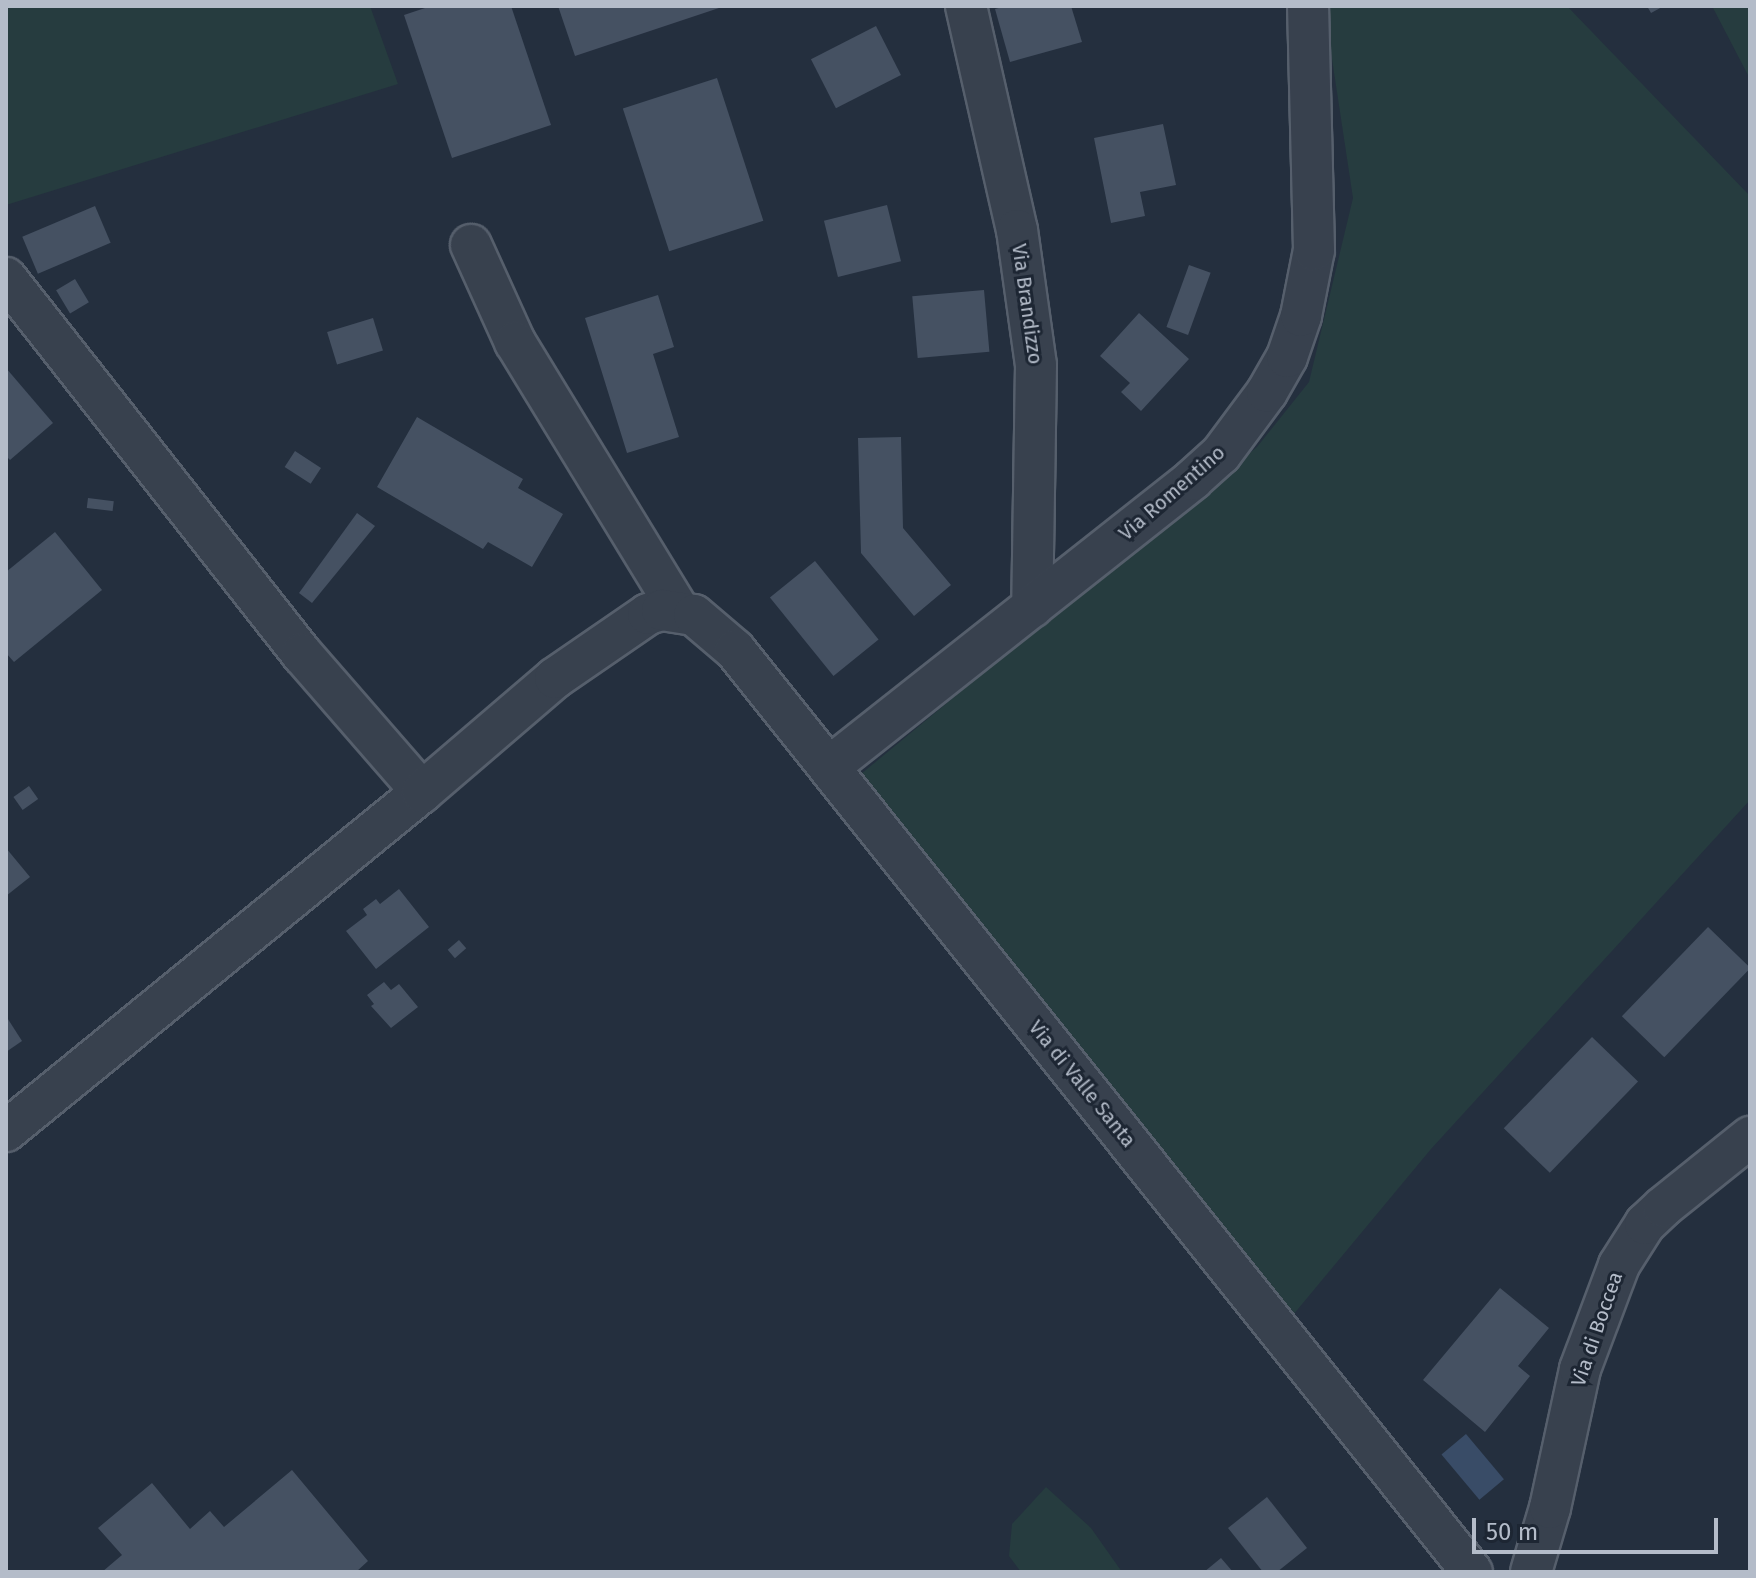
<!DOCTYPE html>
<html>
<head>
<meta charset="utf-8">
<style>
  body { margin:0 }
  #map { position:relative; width:1756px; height:1578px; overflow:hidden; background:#242f3e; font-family:"Fira Sans",sans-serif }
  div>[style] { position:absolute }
  .green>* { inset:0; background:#263c3f }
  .water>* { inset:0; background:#394c67; transform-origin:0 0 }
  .building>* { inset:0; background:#455162; transform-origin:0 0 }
  .roads { filter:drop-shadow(2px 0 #565f6c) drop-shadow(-2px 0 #565f6c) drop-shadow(0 2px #565f6c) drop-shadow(0 -2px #565f6c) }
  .minor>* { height:40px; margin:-20px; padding:0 20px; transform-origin:20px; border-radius:20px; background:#38414e }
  span { translate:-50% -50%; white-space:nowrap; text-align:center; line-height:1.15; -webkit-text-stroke:6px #1d2633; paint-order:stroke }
  .street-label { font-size:20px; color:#b4bcc9 }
  .frame { position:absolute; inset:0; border:8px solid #b4bcc9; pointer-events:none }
  .scale { position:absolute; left:1472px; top:1518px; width:246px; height:36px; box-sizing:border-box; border:4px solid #b4bcc9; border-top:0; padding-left:10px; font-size:24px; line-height:28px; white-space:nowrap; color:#b4bcc9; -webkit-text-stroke:6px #1d2633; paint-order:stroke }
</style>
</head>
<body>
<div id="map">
  <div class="green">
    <div style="clip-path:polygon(6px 6px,370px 6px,398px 84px,6px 205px)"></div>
    <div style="clip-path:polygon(1324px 6px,1567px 6px,1750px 196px,1750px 800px,1431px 1149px,1288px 1321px,861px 774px,1257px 447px,1309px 382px,1353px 198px)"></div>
    <div style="clip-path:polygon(1712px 6px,1750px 6px,1750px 79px)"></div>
    <div style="clip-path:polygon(1046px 1487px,1091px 1528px,1122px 1572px,1021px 1572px,1009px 1556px,1012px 1524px)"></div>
  </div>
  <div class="water">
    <div style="left:1466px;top:1434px;width:59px;height:32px;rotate:50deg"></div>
  </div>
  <div class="building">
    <div style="clip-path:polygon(431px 6px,511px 6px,551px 125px,452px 158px,404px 15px)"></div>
    <div style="clip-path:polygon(558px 6px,722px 6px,722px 7px,575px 56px)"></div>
    <div style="clip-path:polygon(1006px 6px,1071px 6px,1082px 42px,1010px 62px,995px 9px)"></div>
    <div style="clip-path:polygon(1647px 6px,1664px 6px,1651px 13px)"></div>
    <div style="left:876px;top:26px;width:55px;height:73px;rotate:63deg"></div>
    <div style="left:717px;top:78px;width:150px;height:99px;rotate:72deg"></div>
    <div style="clip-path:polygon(1163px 124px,1176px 185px,1140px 192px,1145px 216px,1111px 223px,1094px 138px)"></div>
    <div style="left:887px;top:205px;width:58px;height:65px;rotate:76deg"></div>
    <div style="left:95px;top:206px;width:40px;height:79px;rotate:67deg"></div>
    <div style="left:1189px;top:265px;width:23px;height:66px;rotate:20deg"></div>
    <div style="left:75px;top:279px;width:27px;height:22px;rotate:59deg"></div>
    <div style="left:984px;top:290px;width:62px;height:72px;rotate:85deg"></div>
    <div style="clip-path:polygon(658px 295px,674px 347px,653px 354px,679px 437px,627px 453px,585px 318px)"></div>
    <div style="clip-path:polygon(1139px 313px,1189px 359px,1141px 411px,1121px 392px,1130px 383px,1100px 356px)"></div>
    <div style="left:373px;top:318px;width:34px;height:48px;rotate:73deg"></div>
    <div style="clip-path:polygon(6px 368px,53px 423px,10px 460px,6px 456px)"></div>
    <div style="clip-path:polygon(417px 417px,523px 479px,518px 488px,563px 514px,532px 567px,488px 542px,483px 549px,377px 487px)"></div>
    <div style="clip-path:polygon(901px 437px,903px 528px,951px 585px,914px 616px,861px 553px,858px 438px)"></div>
    <div style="left:295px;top:451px;width:31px;height:19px;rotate:33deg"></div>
    <div style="left:88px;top:498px;width:26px;height:10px;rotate:7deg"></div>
    <div style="clip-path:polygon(357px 513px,375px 526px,312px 603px,299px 593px)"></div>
    <div style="clip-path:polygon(55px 532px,102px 590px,14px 662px,6px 653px,6px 572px)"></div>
    <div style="left:815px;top:561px;width:101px;height:58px;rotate:51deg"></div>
    <div style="left:29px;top:786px;width:16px;height:19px;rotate:55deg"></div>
    <div style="clip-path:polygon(6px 848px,30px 877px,6px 896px)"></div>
    <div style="clip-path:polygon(399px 889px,429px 927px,376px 969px,346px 931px,367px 915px,363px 909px,376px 899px,380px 904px)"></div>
    <div style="left:1708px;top:927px;width:59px;height:124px;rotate:44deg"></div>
    <div style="left:459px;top:940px;width:11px;height:15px;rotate:49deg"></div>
    <div style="clip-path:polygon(384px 982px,391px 990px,399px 984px,418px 1007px,391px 1028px,371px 1006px,374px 1004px,367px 995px)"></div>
    <div style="clip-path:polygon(6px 1016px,22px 1041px,6px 1052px)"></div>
    <div style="left:1592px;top:1037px;width:64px;height:127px;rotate:44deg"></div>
    <div style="clip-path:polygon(1500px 1288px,1549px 1328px,1518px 1366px,1530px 1376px,1485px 1432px,1423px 1380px)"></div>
    <div style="clip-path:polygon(292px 1470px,368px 1561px,356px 1572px,102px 1572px,122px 1555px,98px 1528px,152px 1483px,190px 1529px,210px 1511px,224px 1527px)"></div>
    <div style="clip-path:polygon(1267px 1497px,1307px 1548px,1277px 1572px,1263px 1572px,1228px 1528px)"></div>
    <div style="clip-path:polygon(1221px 1558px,1233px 1572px,1204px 1572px)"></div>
  </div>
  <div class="roads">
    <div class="minor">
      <div style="left:966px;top:6px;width:230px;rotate:77.2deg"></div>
      <div style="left:1017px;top:230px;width:136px;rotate:82deg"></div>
      <div style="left:1036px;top:365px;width:242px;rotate:90.9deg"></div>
      <div style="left:471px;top:245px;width:107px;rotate:65.6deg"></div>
      <div style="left:515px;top:342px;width:315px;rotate:58.6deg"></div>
      <div style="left:6px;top:278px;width:479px;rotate:51.8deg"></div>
      <div style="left:302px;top:654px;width:183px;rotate:49deg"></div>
      <div style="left:829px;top:767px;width:463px;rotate:-38.3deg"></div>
      <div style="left:1192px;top:480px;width:39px;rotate:-42deg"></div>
      <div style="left:1221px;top:454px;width:77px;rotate:-53.4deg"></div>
      <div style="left:1267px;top:392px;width:40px;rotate:-60.3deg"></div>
      <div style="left:1287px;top:357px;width:43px;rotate:-71.1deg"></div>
      <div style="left:1301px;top:316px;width:67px;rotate:-78.9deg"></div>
      <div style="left:1314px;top:250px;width:244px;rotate:-91.4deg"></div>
      <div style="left:6px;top:1131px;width:537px;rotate:-39.18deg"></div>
      <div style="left:422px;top:792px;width:175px;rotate:-40.6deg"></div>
      <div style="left:555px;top:678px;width:113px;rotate:-34.5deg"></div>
      <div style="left:648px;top:614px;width:15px;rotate:-16deg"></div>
      <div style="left:662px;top:610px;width:32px;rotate:9deg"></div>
      <div style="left:694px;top:615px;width:54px;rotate:40.5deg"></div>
      <div style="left:735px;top:650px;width:1180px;rotate:51.36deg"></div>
      <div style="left:1531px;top:1572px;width:67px;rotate:-73.5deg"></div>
      <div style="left:1550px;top:1508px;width:142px;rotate:-77.8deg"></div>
      <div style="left:1580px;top:1369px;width:111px;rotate:-69.4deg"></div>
      <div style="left:1619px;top:1265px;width:49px;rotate:-57.6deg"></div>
      <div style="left:1645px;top:1224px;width:25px;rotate:-43deg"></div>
      <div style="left:1663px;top:1207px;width:112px;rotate:-38.8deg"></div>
    </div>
  </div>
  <div class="street-label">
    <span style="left:1027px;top:304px;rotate:82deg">Via Brandizzo</span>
    <span style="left:1172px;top:493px;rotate:-41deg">Via Romentino</span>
    <span style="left:1082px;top:1084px;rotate:51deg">Via di Valle Santa</span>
    <span style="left:1597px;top:1329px;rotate:-71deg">Via di Boccea</span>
  </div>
  <div class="frame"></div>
  <div class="scale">50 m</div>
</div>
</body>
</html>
